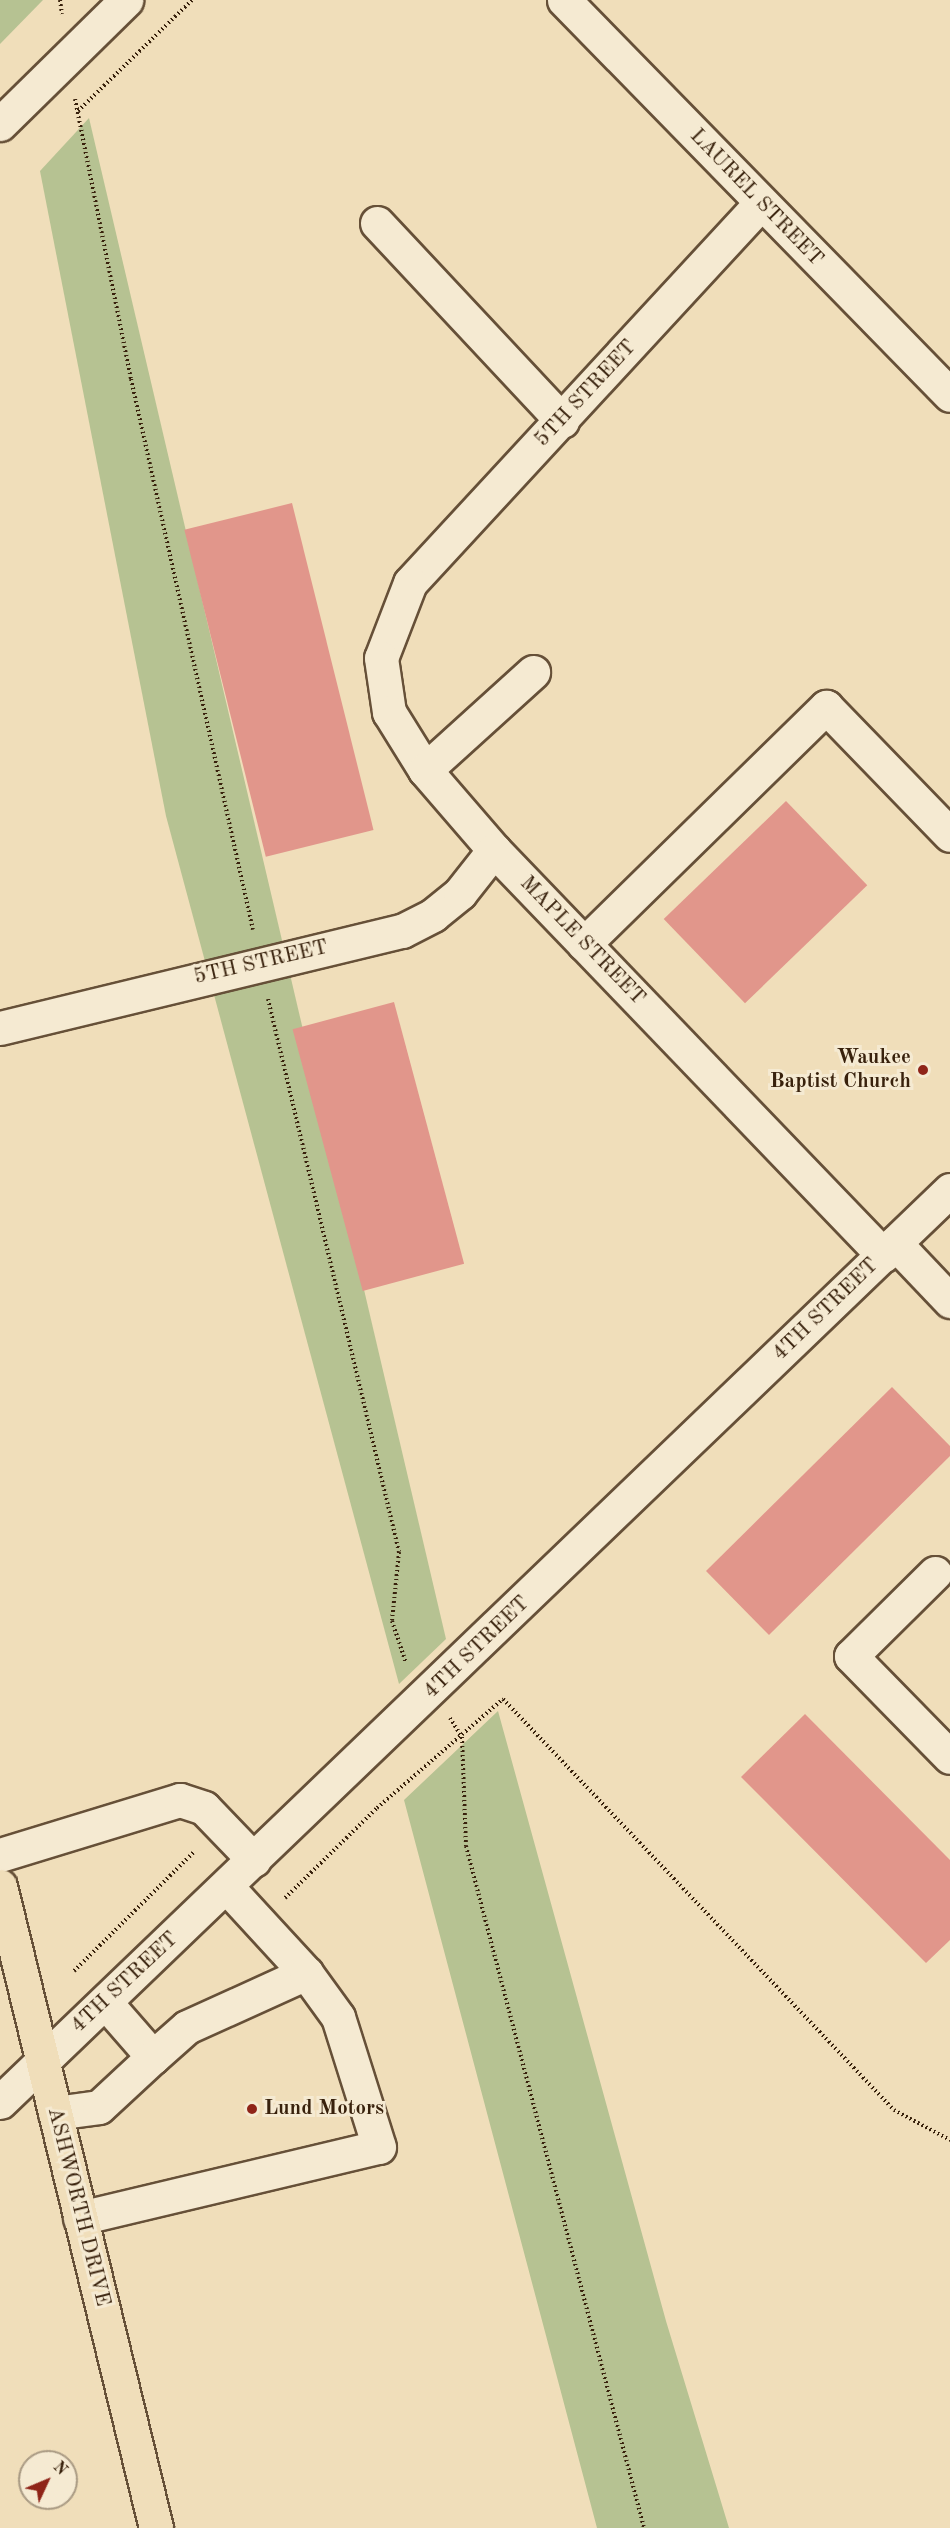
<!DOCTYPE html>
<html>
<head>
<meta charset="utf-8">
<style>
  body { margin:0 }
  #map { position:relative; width:950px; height:2528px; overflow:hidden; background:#f0deba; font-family:"Old Standard TT",serif }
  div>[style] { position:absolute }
  .green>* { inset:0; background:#b6c292 }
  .building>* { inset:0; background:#e1968b; transform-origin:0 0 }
  .path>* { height:4px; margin-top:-2px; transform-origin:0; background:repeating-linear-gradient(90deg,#38210c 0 1.5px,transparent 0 4.5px) }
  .roads { filter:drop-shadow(2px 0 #665038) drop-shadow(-2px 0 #665038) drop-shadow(0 2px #665038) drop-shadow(0 -2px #665038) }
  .minor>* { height:33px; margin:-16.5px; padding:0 16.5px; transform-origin:16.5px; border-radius:16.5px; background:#f5ead2 }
  .major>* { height:33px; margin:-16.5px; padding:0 16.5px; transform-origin:16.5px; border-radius:16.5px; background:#f0deba }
  .dots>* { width:16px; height:16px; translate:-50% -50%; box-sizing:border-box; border:3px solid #f5ead2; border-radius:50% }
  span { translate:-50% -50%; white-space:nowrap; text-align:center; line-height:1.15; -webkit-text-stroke:6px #f5ead2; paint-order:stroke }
  .street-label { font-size:21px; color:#38210c }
  .poi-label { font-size:21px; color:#38210c; font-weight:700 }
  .right { translate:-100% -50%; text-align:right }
  .left { translate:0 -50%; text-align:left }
  .north { position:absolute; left:18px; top:2450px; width:60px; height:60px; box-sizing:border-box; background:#f5ead2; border:2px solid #a99a83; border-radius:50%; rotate:46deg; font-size:16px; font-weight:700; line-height:24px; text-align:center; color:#38210c }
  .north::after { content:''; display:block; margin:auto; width:21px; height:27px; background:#8f2418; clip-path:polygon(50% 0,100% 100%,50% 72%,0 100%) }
</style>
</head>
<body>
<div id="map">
  <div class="green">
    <div style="clip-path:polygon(0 0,43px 0,0 44px)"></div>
    <div style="clip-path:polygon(89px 118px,446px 1639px,399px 1684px,166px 816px,40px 171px)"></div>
    <div style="clip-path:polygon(498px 1711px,666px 2321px,729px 2528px,597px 2528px,404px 1800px)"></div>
  </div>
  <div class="building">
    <div style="left:292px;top:503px;width:337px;height:111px;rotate:76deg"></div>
    <div style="left:786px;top:801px;width:117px;height:170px;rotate:46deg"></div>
    <div style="left:394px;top:1002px;width:271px;height:105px;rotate:75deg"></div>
    <div style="clip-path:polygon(892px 1387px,950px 1446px,950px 1456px,769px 1635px,706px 1571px)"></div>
    <div style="clip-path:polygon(805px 1714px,950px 1860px,950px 1940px,926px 1963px,741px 1777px)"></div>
  </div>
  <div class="path">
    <div style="left:60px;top:0;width:14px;rotate:82deg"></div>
    <div style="left:75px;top:99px;width:286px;rotate:78.7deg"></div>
    <div style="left:131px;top:379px;width:564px;rotate:77.52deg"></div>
    <div style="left:78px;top:111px;width:159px;rotate:-44.2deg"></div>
    <div style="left:268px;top:999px;width:568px;rotate:76.67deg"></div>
    <div style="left:399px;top:1552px;width:69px;rotate:95.8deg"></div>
    <div style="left:392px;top:1621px;width:44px;rotate:71.6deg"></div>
    <div style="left:450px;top:1718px;width:22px;rotate:58deg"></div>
    <div style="left:462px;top:1737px;width:109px;rotate:87.9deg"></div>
    <div style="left:466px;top:1846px;width:705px;rotate:75.37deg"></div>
    <div style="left:285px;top:1898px;width:129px;rotate:-44.4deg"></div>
    <div style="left:377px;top:1808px;width:167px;rotate:-40.9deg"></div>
    <div style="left:503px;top:1699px;width:567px;rotate:46.43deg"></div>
    <div style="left:894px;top:2110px;width:64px;rotate:28.2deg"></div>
    <div style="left:74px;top:1971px;width:170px;rotate:-44.8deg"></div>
  </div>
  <div class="roads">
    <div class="minor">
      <div style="left:564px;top:0;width:552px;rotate:45.66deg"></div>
      <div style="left:0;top:124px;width:177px;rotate:-44.5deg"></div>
      <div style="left:761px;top:203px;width:517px;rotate:132.73deg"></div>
      <div style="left:410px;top:583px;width:80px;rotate:111.1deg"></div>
      <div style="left:381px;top:658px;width:55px;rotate:81.6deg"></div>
      <div style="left:389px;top:712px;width:68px;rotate:58.2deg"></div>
      <div style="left:425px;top:770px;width:106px;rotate:49.2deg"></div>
      <div style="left:494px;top:850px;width:562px;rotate:46.15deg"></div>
      <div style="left:377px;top:223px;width:271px;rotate:46.9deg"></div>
      <div style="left:425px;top:770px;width:146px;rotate:-42.2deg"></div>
      <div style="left:584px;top:944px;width:339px;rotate:-44.4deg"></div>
      <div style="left:826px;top:707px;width:178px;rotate:45.9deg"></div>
      <div style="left:0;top:1028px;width:414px;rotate:-13.6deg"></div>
      <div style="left:402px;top:931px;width:35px;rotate:-27deg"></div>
      <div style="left:433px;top:915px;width:35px;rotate:-39deg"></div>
      <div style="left:460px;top:893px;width:55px;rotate:-51.7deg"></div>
      <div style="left:895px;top:1243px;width:80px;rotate:46.5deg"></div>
      <div style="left:935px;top:1573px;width:118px;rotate:135.3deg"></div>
      <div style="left:851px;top:1656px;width:141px;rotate:45.6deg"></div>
      <div style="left:0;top:1855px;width:188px;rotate:-17deg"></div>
      <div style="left:180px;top:1800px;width:25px;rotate:18deg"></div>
      <div style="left:204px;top:1808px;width:72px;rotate:46.1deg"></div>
      <div style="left:105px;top:2002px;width:73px;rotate:48.9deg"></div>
      <div style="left:153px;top:2057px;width:45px;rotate:-41.4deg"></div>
      <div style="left:187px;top:2027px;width:131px;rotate:-24.4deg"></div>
      <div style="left:306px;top:1973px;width:118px;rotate:-132.6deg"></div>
      <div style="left:0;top:2102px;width:1317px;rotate:-43.83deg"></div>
      <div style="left:55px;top:2113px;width:44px;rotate:-7.8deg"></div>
      <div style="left:99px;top:2107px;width:74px;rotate:-42.8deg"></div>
      <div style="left:80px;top:2218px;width:307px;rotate:-13.4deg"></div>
      <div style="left:379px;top:2147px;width:136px;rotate:-107.5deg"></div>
      <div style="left:338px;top:2017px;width:54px;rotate:-126deg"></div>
    </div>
    <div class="major">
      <div style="left:0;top:1886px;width:661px;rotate:76.34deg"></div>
    </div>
  </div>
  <div class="dots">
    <div style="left:923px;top:1070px;background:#8f2418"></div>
    <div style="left:252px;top:2109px;background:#8f2418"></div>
  </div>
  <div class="street-label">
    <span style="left:756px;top:198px;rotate:46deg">LAUREL STREET</span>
    <span style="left:586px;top:394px;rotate:-47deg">5TH STREET</span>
    <span style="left:582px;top:941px;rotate:46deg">MAPLE STREET</span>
    <span style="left:261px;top:963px;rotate:-13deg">5TH STREET</span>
    <span style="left:826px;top:1310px;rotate:-44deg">4TH STREET</span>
    <span style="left:477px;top:1648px;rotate:-44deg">4TH STREET</span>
    <span style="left:125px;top:1983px;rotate:-43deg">4TH STREET</span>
    <span style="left:78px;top:2207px;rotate:76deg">ASHWORTH DRIVE</span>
  </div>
  <div class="poi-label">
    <span class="right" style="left:911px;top:1070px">Waukee<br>Baptist Church</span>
    <span class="left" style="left:264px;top:2109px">Lund Motors</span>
  </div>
  <div class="north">N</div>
</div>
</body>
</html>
